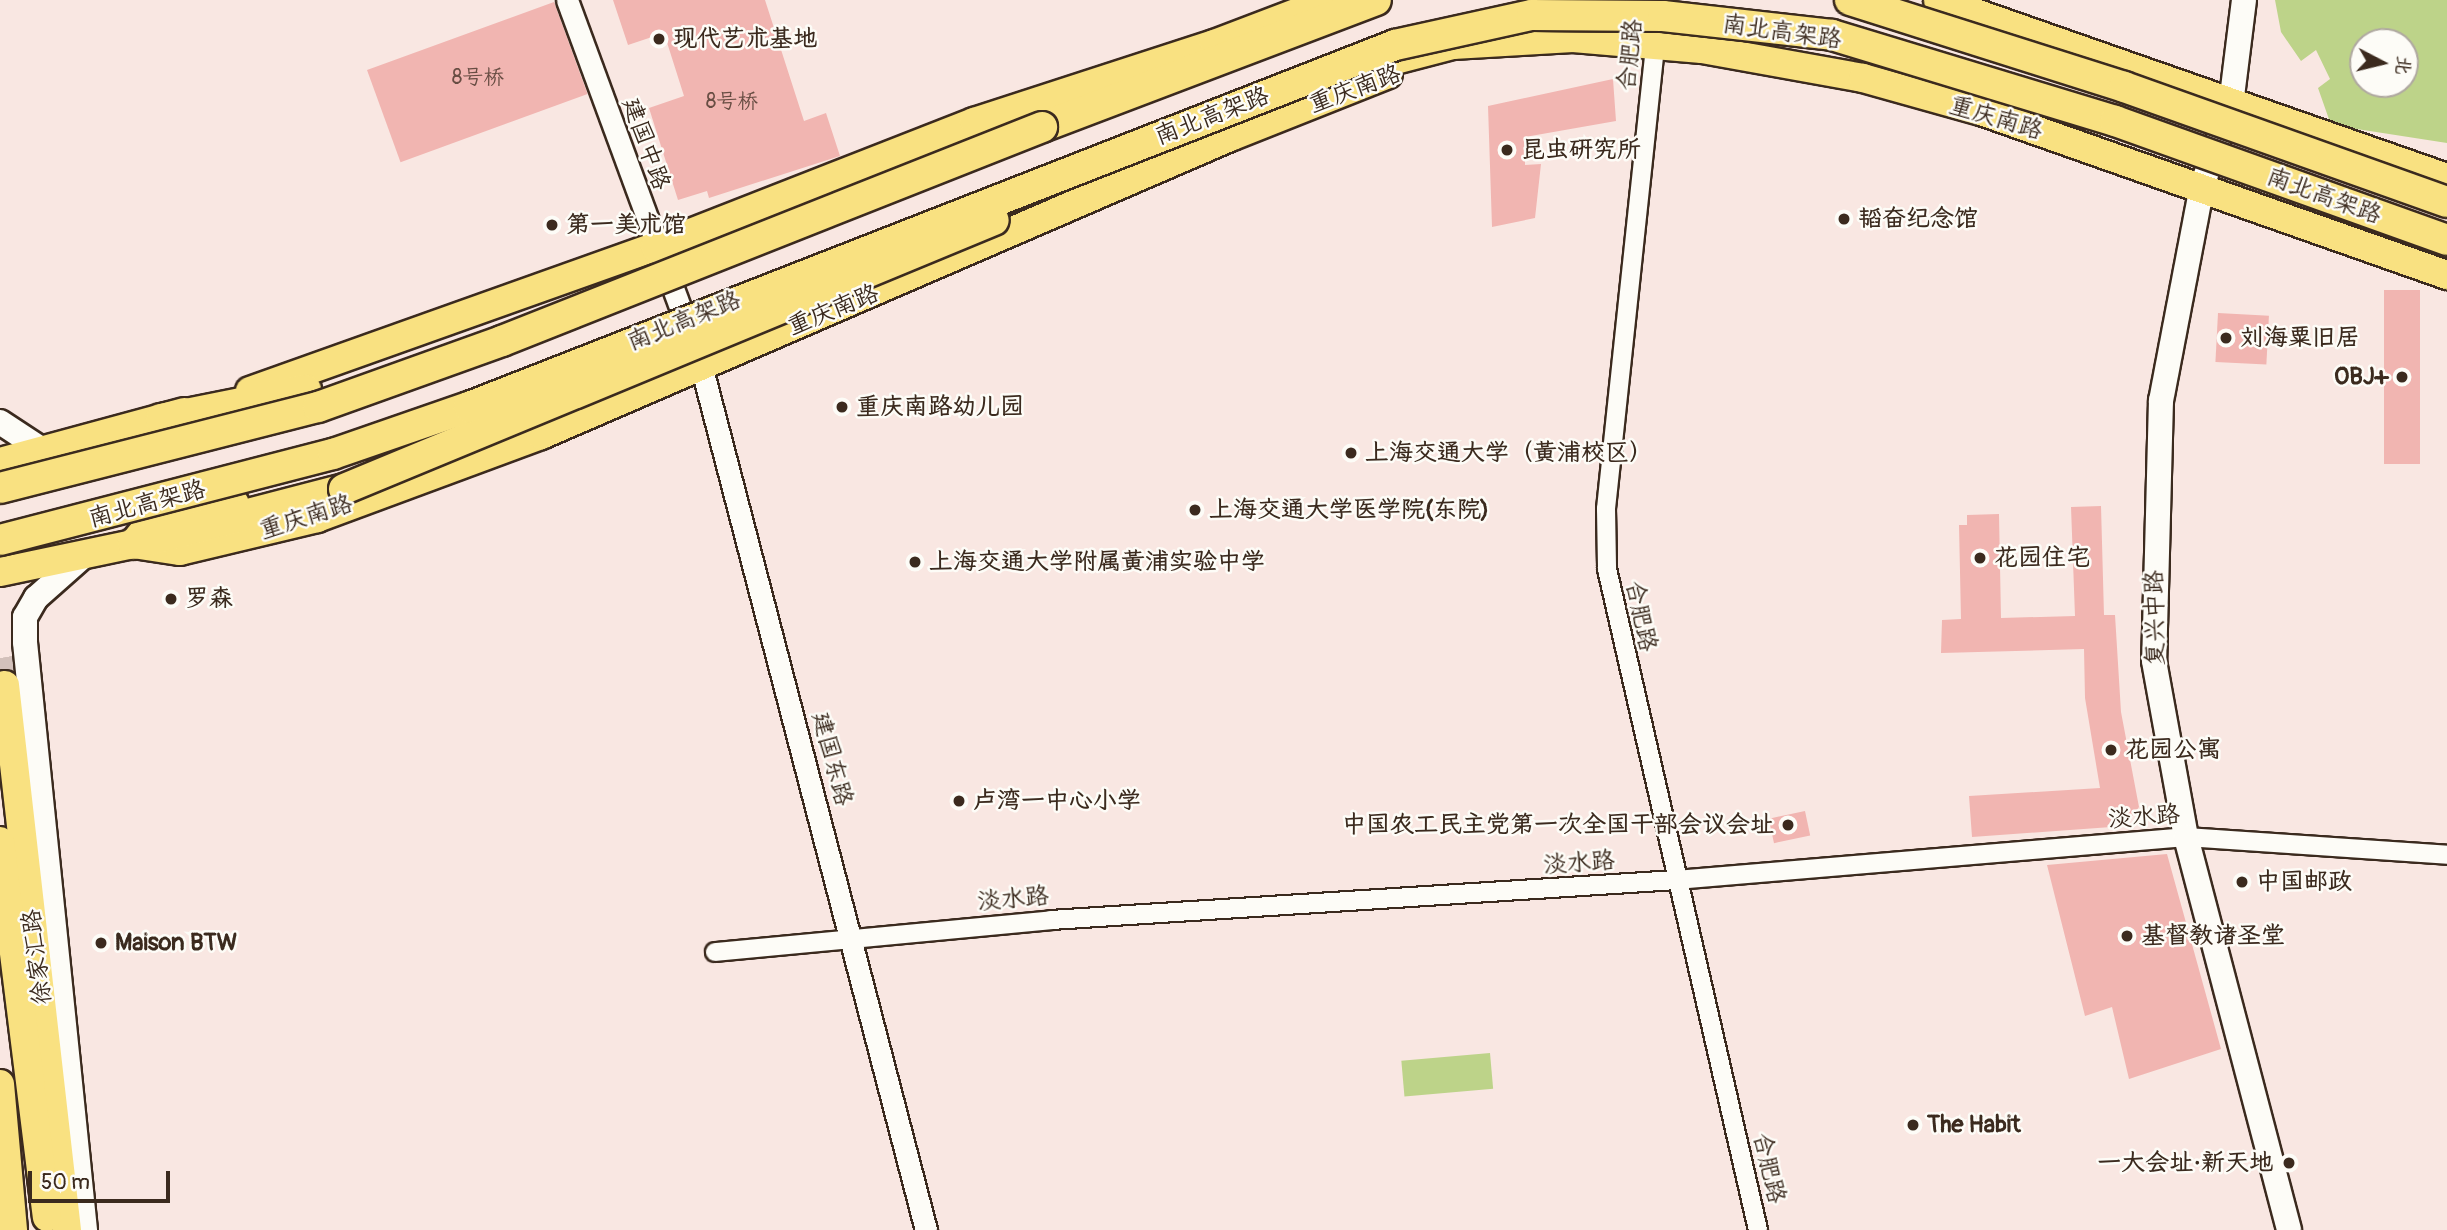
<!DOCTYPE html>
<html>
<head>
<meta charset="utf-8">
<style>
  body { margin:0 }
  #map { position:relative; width:2447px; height:1230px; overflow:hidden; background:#f9e7e2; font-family:Pangolin,"LXGW WenKai TC",sans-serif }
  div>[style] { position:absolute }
  .green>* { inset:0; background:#bdd389; transform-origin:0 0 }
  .building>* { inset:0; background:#f1b5b1; transform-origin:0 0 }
  .primary-tunnel>* { height:28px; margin-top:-14px; transform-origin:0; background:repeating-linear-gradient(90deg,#d3c1bb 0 28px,transparent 0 42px) }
  .roads { filter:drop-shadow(2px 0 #3b2a1e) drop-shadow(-2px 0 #3b2a1e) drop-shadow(0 2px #3b2a1e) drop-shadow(0 -2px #3b2a1e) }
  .minor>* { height:18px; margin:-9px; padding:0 9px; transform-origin:9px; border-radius:9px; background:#fdfcf7 }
  .tertiary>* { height:21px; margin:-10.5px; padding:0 10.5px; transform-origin:10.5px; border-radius:10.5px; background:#fdfcf7 }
  .secondary>* { height:24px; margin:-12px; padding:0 12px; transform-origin:12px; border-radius:12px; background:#fdfcf7 }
  .primary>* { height:28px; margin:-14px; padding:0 14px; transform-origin:14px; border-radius:14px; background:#f9e181 }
  .trunk>* { height:30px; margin:-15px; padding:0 15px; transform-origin:15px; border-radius:15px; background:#f9e181 }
  .bridges { filter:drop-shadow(2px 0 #3b2a1e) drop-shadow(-2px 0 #3b2a1e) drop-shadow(0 2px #3b2a1e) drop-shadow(0 -2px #3b2a1e) }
  .trunk-bridge>* { height:30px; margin:-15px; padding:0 15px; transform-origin:15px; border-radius:15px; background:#f9e181 }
  .dots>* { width:19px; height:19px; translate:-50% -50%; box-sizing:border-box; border:4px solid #fdfcf7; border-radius:50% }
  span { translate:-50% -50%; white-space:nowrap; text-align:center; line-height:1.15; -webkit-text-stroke:5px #fdfcf7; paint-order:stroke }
  .number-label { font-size:21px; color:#684d43 }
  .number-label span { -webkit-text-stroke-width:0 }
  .street-label { font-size:24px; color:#3b2a1e }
  .poi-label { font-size:24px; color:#3b2a1e; font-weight:700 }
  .left { translate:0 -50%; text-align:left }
  .right { translate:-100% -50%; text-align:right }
  .north { position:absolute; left:2349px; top:28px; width:70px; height:70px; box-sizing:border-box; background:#fdfcf7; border:2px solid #afa8a0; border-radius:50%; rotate:97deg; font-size:19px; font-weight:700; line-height:28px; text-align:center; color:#3b2a1e }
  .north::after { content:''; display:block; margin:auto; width:24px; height:32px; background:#3b2a1e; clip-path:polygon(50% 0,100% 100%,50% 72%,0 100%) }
  .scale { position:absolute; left:28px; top:1171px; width:142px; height:32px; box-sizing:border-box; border:4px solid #3b2a1e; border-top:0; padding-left:9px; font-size:21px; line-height:24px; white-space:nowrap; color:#3b2a1e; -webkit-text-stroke:5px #fdfcf7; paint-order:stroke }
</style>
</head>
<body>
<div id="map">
  <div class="green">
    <div style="clip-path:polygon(evenodd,2275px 0,2447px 0,2447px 143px,2331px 125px,2318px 88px,2330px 79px,2316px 50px,2301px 61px,2281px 32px,2275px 0,2363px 42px,2405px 42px,2405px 84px,2363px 84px,2363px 42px)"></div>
    <div style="left:1490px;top:1053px;width:36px;height:89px;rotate:85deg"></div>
  </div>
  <div class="building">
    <div style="clip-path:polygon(613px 0,765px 0,804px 121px,826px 113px,840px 156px,709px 198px,707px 191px,678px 200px,649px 108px,684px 96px,664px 33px,628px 45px)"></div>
    <div style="left:554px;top:2px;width:98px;height:199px;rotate:70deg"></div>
    <div style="clip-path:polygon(1613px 79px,1616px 121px,1525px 137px,1525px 165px,1541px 164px,1535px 218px,1492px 227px,1488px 106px)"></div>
    <div style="left:2384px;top:290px;width:36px;height:174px"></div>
    <div style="left:2218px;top:313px;width:51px;height:49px;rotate:3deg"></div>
    <div style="clip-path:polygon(2101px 506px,2104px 615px,2115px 615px,2121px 712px,2139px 807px,2125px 826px,1972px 837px,1969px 796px,2100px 788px,2085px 698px,2084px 649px,1941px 653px,1942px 620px,1961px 619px,1959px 525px,1967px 525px,1967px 515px,1999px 514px,2001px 618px,2075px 616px,2071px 507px)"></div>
    <div style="left:1805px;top:811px;width:25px;height:37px;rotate:78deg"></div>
    <div style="clip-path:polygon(2167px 854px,2221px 1049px,2129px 1079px,2112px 1007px,2085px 1016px,2047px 865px)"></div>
  </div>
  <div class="primary-tunnel">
    <div style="left:0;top:658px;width:27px;rotate:80deg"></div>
  </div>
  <div class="roads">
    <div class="minor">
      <div style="left:1660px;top:0;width:512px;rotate:96.06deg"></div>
      <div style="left:1606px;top:509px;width:60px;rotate:89deg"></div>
      <div style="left:1607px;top:569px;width:678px;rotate:77.13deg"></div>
      <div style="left:715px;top:952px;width:338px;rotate:-5.4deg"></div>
      <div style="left:1051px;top:920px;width:626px;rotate:-3.66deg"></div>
      <div style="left:1676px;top:880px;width:512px;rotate:-4.82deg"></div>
      <div style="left:2186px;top:837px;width:262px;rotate:3.9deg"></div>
    </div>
    <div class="tertiary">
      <div style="left:567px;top:0;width:389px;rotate:69.8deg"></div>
      <div style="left:701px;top:365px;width:894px;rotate:75.42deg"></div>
    </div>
    <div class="secondary">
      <div style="left:2244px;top:0;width:105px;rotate:97.1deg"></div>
      <div style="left:2231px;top:104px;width:87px;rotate:109.5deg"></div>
      <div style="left:2202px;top:186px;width:218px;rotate:100.8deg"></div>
      <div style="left:2161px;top:400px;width:261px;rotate:91.5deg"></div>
      <div style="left:2154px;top:661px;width:179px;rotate:79.7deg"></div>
      <div style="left:2186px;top:837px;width:406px;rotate:75.3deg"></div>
      <div style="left:0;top:422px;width:56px;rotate:33.4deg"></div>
      <div style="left:85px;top:1230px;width:591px;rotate:-95.83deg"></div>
      <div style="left:25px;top:642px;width:25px;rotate:-90deg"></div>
      <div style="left:25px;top:617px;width:22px;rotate:-60deg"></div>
      <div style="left:36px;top:598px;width:69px;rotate:-41.5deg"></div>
    </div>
    <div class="primary">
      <div style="left:1938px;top:0;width:539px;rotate:19.28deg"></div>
      <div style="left:1361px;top:69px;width:95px;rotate:-14.6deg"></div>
      <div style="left:1453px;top:45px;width:120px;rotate:-3.3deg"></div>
      <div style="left:1573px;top:38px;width:129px;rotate:4.9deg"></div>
      <div style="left:1702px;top:49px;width:164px;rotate:10.2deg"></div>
      <div style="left:1863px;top:78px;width:126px;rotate:15.7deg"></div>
      <div style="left:1984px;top:112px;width:491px;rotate:19.4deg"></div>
      <div style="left:250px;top:391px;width:430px;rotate:-19.6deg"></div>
      <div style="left:655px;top:247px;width:343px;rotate:-21.4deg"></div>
      <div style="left:974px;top:122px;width:252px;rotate:-18deg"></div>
      <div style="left:1214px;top:44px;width:124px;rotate:-20.8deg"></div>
      <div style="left:382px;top:457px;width:104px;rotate:-22.1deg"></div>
      <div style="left:0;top:462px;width:191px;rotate:-15.2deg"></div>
      <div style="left:133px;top:544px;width:26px;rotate:-51deg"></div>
      <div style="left:149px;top:524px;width:88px;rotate:-13.9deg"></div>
      <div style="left:0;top:572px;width:136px;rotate:-11.9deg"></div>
      <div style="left:133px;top:544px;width:48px;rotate:8.5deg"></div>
      <div style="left:180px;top:551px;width:141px;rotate:-13.5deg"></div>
      <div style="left:317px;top:518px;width:239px;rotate:-20.3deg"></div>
      <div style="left:541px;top:435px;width:751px;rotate:-23.39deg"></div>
      <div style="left:1230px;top:137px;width:170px;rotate:-21.7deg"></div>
      <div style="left:5px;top:685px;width:549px;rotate:83.51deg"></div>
      <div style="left:0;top:841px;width:379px;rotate:82.9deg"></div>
      <div style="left:0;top:1084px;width:147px;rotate:84.9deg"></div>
    </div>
    <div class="trunk">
      <div style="left:1042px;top:127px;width:357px;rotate:-20.8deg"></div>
      <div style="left:161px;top:419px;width:148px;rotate:-11.3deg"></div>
      <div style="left:133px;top:544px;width:218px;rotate:-14.6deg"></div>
    </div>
  </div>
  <div class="bridges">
    <div class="trunk-bridge">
      <div style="left:1850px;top:0;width:287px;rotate:17.6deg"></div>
      <div style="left:2124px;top:87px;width:343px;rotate:19.6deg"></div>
      <div style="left:0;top:488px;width:328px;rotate:-14.3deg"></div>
      <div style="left:318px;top:407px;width:195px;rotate:-19.7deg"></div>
      <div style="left:502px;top:341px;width:581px;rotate:-21.62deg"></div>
      <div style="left:344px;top:489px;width:703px;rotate:-22.48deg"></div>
      <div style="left:0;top:540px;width:344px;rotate:-14.5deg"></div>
      <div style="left:333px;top:454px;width:144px;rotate:-19.1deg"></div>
      <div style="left:469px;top:407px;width:994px;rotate:-21.35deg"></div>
      <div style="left:1395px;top:45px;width:140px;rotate:-12.4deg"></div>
      <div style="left:1532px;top:15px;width:131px;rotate:0.4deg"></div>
      <div style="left:1663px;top:16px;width:170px;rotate:6.4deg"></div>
      <div style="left:1832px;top:35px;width:296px;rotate:16.9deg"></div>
      <div style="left:2115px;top:121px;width:353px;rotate:19.7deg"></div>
    </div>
  </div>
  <div class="dots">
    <div style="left:659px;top:39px;background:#3b2a1e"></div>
    <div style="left:1507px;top:150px;background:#3b2a1e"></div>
    <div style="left:1844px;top:219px;background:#3b2a1e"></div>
    <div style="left:552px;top:225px;background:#3b2a1e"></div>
    <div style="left:2226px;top:338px;background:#3b2a1e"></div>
    <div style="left:2402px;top:377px;background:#3b2a1e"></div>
    <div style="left:842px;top:407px;background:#3b2a1e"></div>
    <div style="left:1351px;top:453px;background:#3b2a1e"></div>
    <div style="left:1195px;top:510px;background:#3b2a1e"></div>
    <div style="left:1980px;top:558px;background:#3b2a1e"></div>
    <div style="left:915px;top:562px;background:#3b2a1e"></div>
    <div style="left:171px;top:599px;background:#3b2a1e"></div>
    <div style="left:2111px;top:750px;background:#3b2a1e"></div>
    <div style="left:959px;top:801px;background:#3b2a1e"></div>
    <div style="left:1788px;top:825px;background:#3b2a1e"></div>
    <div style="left:2242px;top:882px;background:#3b2a1e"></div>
    <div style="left:2127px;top:936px;background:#3b2a1e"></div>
    <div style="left:101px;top:943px;background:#3b2a1e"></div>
    <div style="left:1913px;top:1125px;background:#3b2a1e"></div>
    <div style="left:2289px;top:1163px;background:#3b2a1e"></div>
  </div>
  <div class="number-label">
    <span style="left:478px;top:78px">8号桥</span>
    <span style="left:732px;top:102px">8号桥</span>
  </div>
  <div class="street-label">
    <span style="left:1782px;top:32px;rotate:8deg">南北高架路</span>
    <span style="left:1630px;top:55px;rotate:-84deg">合肥路</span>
    <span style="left:1355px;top:89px;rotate:-20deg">重庆南路</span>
    <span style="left:1212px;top:116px;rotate:-21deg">南北高架路</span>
    <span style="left:1996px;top:118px;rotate:17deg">重庆南路</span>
    <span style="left:646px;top:144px;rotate:70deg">建国中路</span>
    <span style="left:2324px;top:196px;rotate:20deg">南北高架路</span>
    <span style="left:833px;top:310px;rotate:-22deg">重庆南路</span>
    <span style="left:684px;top:321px;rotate:-22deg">南北高架路</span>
    <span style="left:147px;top:504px;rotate:-15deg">南北高架路</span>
    <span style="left:306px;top:517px;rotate:-17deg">重庆南路</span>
    <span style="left:1641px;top:616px;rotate:78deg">合肥路</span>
    <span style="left:2155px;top:618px;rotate:-91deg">复兴中路</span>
    <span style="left:832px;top:759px;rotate:75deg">建国东路</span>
    <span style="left:2144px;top:817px;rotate:-4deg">淡水路</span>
    <span style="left:1579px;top:863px;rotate:-4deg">淡水路</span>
    <span style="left:1013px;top:899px;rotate:-5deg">淡水路</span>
    <span style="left:37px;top:957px;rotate:-97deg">徐家汇路</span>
    <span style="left:1769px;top:1168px;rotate:77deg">合肥路</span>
  </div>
  <div class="poi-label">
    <span class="left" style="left:673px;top:39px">现代艺术基地</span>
    <span class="left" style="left:1521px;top:150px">昆虫研究所</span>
    <span class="left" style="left:1858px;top:219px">韬奋纪念馆</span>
    <span class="left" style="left:566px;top:225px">第一美术馆</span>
    <span class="left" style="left:2240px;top:338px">刘海粟旧居</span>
    <span class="right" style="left:2388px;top:377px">OBJ+</span>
    <span class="left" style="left:856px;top:407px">重庆南路幼儿园</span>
    <span class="left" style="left:1365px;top:453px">上海交通大学（黄浦校区）</span>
    <span class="left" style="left:1209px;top:510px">上海交通大学医学院(东院)</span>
    <span class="left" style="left:1994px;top:558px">花园住宅</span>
    <span class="left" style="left:929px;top:562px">上海交通大学附属黄浦实验中学</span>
    <span class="left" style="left:185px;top:599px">罗森</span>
    <span class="left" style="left:2125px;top:750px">花园公寓</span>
    <span class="left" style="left:973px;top:801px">卢湾一中心小学</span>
    <span class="right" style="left:1774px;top:825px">中国农工民主党第一次全国干部会议会址</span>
    <span class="left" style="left:2256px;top:882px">中国邮政</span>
    <span class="left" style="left:2141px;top:936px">基督教诸圣堂</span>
    <span class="left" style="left:115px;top:943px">Maison BTW</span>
    <span class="left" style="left:1927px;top:1125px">The Habit</span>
    <span class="right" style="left:2273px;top:1163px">一大会址·新天地</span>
  </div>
  <div class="north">北</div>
  <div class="scale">50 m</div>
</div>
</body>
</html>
